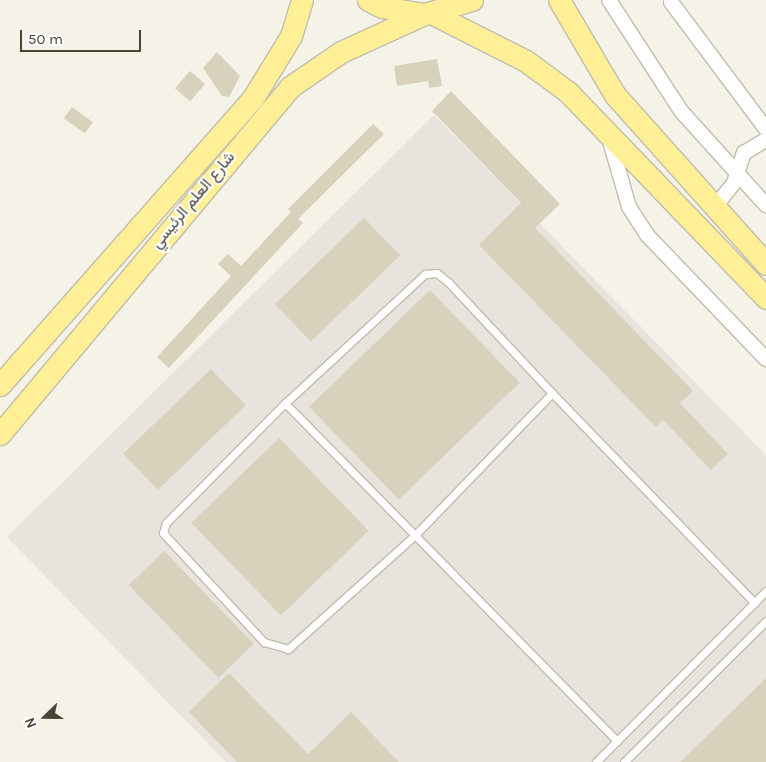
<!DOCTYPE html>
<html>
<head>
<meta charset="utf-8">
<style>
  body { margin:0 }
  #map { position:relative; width:766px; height:762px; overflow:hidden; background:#f5f3e8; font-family:Karla,Vazirmatn,sans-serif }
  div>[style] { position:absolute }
  .industrial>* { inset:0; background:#e8e4dd }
  .building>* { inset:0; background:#d8d1bc; transform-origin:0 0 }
  .roads { filter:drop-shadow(1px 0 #c2bdaa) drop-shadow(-1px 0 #c2bdaa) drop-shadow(0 1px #c2bdaa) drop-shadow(0 -1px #c2bdaa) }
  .lane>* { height:7px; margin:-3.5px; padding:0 3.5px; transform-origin:3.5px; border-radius:3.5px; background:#fff }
  .street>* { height:14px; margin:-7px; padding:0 7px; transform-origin:7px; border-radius:7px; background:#fff }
  .primary>* { height:21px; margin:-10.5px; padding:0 10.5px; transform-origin:10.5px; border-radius:10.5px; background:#fff097 }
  span { translate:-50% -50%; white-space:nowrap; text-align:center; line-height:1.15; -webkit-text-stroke:4px #fff; paint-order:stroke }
  .street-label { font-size:16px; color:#494436 }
  .north { position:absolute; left:20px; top:692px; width:50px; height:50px; -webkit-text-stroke:4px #fff; paint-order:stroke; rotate:248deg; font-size:14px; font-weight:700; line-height:20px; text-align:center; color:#494436 }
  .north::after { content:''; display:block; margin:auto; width:18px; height:22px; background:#494436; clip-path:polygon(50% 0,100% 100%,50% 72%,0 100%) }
  .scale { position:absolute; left:20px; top:30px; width:121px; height:22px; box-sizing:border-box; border:2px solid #494436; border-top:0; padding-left:6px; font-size:15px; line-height:18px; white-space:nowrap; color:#494436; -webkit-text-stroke:4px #fff; paint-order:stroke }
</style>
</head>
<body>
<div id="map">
  <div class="industrial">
    <div style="clip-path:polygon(434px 115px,766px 455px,766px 762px,226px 762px,7px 537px)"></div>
  </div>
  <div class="building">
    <div style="clip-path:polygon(217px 52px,240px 76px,229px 97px,222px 96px,203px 68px)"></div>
    <div style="clip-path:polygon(437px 59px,442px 86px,429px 88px,428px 81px,397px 86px,394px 66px)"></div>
    <div style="left:190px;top:71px;width:20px;height:23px;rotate:41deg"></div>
    <div style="clip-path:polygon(451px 91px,560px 204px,535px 228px,693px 391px,680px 403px,728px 454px,711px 470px,663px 420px,656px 427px,479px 245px,521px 203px,432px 111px)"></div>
    <div style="left:72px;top:107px;width:26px;height:14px;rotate:36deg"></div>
    <div style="clip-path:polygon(373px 124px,384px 134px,298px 219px,303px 223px,169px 368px,157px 357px,231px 276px,218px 264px,228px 254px,241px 266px,291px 212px,288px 209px)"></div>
    <div style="left:364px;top:218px;width:52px;height:124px;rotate:46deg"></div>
    <div style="left:430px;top:290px;width:129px;height:168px;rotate:46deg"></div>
    <div style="left:211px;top:369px;width:50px;height:122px;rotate:46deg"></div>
    <div style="left:279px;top:438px;width:129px;height:122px;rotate:46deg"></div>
    <div style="left:164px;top:551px;width:129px;height:49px;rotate:46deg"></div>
    <div style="clip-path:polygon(229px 673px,308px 754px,351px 712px,399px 762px,237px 762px,189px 712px)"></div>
    <div style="clip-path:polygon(766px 678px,766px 762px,680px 762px,719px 724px)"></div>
  </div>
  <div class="roads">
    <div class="lane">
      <div style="left:552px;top:393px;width:152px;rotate:-133.1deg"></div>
      <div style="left:448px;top:282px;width:14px;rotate:-141deg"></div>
      <div style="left:437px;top:273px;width:12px;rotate:175deg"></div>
      <div style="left:425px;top:274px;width:190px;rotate:137.3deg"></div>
      <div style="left:285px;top:403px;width:169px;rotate:134.8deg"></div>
      <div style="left:166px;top:523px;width:10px;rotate:107deg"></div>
      <div style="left:163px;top:533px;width:149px;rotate:47.2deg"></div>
      <div style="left:264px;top:642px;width:25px;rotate:16deg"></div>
      <div style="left:288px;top:649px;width:172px;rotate:-41.9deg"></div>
      <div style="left:416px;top:534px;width:196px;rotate:-46deg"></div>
      <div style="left:552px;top:393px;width:292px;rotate:46deg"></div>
      <div style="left:285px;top:403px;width:474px;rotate:45.5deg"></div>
      <div style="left:596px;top:762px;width:241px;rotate:-45.2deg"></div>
      <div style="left:624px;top:762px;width:200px;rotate:-44.8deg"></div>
    </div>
    <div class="street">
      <div style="left:609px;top:0;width:132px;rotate:57deg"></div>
      <div style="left:681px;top:111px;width:127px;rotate:47.9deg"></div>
      <div style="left:671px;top:2px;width:159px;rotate:53.2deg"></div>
      <div style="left:609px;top:138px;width:72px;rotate:73.8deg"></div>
      <div style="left:629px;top:207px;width:33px;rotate:57deg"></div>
      <div style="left:647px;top:235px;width:172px;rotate:46.2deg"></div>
      <div style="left:713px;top:209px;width:33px;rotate:-51deg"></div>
      <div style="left:734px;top:183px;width:32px;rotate:-72deg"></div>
      <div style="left:744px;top:153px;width:26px;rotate:-31deg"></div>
    </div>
    <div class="primary">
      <div style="left:368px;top:0;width:16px;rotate:27deg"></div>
      <div style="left:382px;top:7px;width:43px;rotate:9.5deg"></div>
      <div style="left:424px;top:14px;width:50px;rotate:-16.3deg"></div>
      <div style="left:559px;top:0;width:110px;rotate:59.5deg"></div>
      <div style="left:615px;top:95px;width:227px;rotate:48.2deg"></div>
      <div style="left:433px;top:14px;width:104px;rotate:26.8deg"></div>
      <div style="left:526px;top:61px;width:52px;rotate:36.4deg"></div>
      <div style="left:568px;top:92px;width:286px;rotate:46.1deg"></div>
      <div style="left:0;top:385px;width:383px;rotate:-48.6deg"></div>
      <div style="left:253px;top:98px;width:73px;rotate:-58.5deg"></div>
      <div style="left:291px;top:36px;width:38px;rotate:-73deg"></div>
      <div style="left:0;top:434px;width:452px;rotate:-50.1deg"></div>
      <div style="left:290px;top:87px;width:62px;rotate:-34.5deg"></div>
      <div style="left:341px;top:52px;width:91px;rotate:-24.6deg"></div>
    </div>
  </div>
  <div class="street-label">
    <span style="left:193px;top:200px;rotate:-50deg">شارع العلم الرئيسي</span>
  </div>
  <div class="north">N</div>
  <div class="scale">50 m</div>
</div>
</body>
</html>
